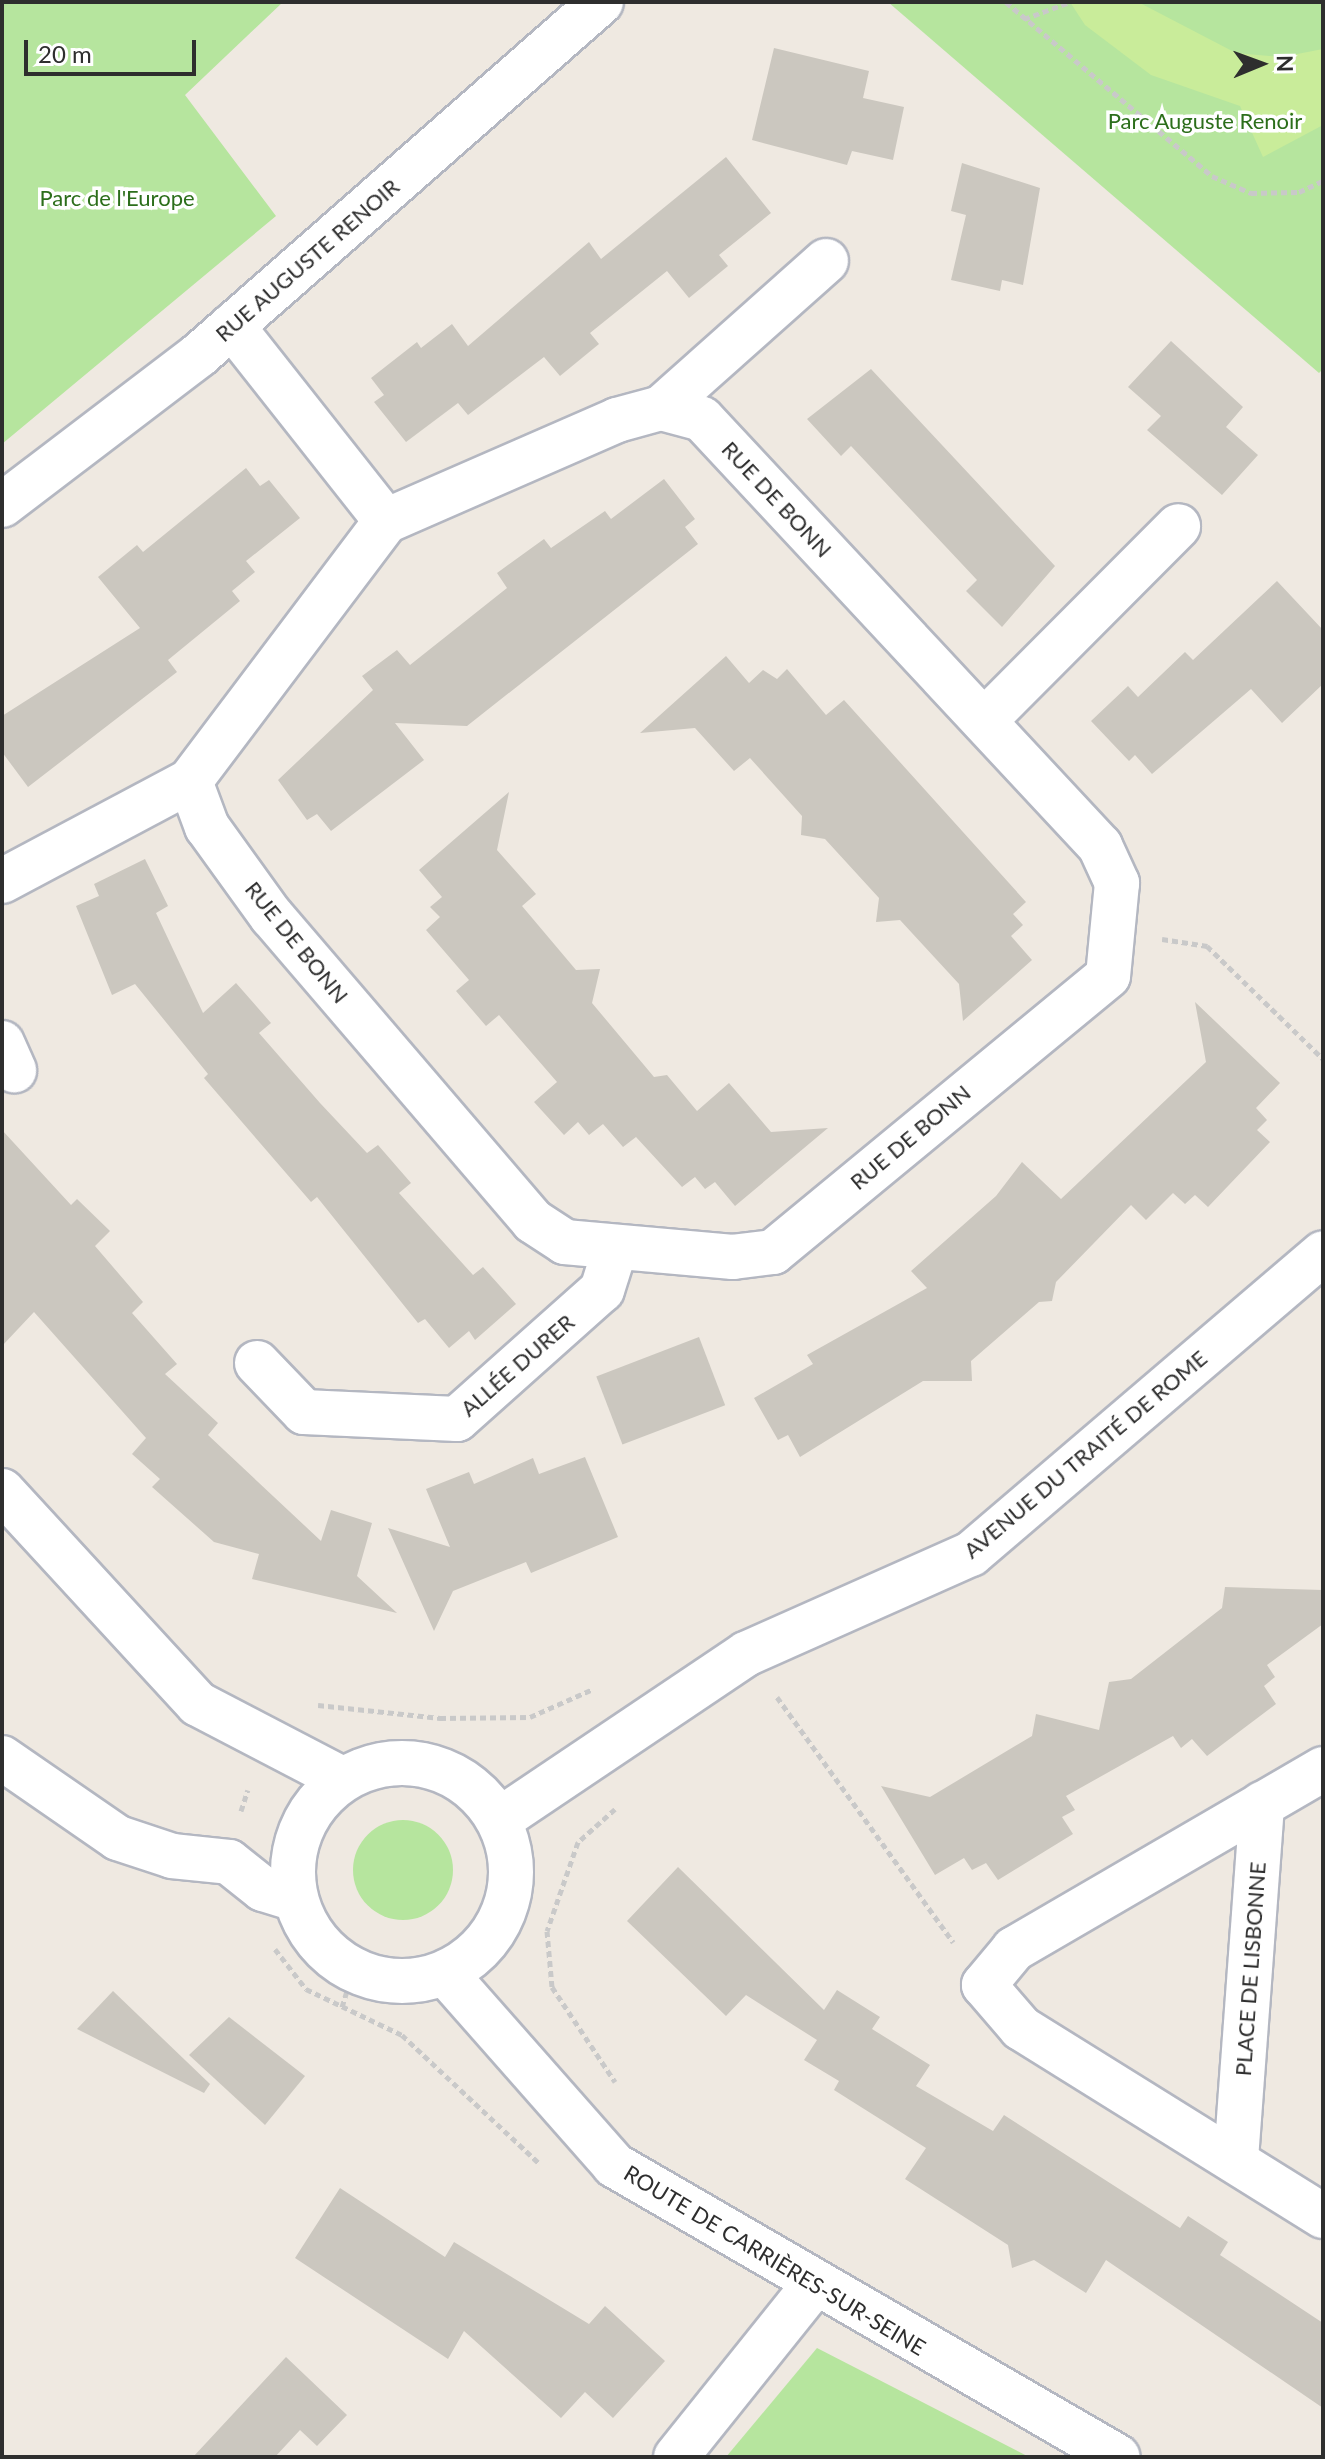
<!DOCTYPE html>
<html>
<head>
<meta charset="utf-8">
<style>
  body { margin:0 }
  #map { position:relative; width:1325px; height:2459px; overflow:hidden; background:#efe9e1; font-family:Lato,sans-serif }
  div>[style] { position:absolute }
  .green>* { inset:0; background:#b6e59e }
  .round { border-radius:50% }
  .pitch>* { inset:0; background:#c9ec9a }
  .building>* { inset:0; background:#cbc7bf; transform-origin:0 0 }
  .path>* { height:5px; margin-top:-2.5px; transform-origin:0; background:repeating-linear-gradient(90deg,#c9c9c9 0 6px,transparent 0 10px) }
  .roads { filter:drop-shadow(2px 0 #b4b7c1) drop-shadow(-2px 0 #b4b7c1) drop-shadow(0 2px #b4b7c1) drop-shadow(0 -2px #b4b7c1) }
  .street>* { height:44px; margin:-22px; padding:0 22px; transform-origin:22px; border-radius:22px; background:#fff }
  .secondary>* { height:44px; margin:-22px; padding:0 22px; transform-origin:22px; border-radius:22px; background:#fff }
  .secondary>.ring { margin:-22px; padding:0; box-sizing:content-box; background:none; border:44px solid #fff; border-radius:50% }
  span { translate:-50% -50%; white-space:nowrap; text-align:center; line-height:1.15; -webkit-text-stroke:7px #fff; paint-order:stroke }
  .park-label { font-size:22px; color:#2c6e1b }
  .street-label { font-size:22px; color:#2e2e2e }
  .frame { position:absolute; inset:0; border:4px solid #2e2e2e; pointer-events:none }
  .north { position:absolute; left:1221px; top:24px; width:80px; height:80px; -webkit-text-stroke:6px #fff; paint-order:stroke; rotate:89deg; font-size:22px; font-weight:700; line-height:32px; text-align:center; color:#2e2e2e }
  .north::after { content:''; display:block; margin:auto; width:28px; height:36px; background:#2e2e2e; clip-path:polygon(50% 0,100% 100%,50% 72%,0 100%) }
  .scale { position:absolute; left:24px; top:40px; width:172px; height:36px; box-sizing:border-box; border:4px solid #2e2e2e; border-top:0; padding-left:10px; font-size:24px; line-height:28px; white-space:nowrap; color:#2e2e2e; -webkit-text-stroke:6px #fff; paint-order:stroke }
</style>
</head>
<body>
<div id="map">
  <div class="green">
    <div style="clip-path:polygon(2px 2px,283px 2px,185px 95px,276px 216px,2px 444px)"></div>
    <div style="clip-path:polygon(888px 2px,1323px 2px,1323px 369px,1319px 373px)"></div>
    <div class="round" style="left:353px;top:1820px;width:100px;height:100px"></div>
    <div style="clip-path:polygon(817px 2348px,1029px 2457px,726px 2457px)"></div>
  </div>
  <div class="pitch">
    <div style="clip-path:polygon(1070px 2px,1138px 2px,1236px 53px,1282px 57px,1323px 49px,1323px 125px,1263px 157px,1240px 106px,1151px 75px,1085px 25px)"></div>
  </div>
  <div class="building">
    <div style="clip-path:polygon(774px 48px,869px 71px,863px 98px,904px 107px,893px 160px,852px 151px,847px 165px,752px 140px)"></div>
    <div style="clip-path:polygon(726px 157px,771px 213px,719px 255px,728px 266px,689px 298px,667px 271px,590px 333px,599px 344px,560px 376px,544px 357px,468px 415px,458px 403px,406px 442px,374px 402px,384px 395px,371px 378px,417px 342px,421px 348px,452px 324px,468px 346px,589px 242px,601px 259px)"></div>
    <div style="clip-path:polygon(962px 163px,1040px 188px,1023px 285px,1002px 280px,1000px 291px,951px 280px,966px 215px,951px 211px)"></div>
    <div style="clip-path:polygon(1171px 341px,1243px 407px,1226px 427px,1258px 455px,1222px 495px,1147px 430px,1161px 416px,1128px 387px)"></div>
    <div style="clip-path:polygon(871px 369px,1055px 566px,1002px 627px,966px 591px,977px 580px,851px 446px,841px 456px,807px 419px)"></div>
    <div style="clip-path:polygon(246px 468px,260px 486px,269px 480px,300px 518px,246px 561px,255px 572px,232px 591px,240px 601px,168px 660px,177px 672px,28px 787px,2px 752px,2px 716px,140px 628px,98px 577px,137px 545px,143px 552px)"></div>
    <div style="clip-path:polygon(664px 479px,695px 519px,685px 527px,698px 544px,467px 726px,395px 723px,424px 760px,331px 831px,317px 814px,307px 820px,278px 780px,373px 690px,362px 676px,397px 650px,410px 665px,507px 588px,497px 573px,544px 539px,551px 548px,605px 511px,611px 519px)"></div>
    <div style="clip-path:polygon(1277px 581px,1323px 630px,1323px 684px,1282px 723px,1251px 689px,1152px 774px,1135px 755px,1129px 761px,1091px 721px,1128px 686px,1138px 697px,1185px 652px,1193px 660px)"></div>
    <div style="clip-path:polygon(726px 656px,749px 683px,763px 670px,777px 679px,787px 669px,826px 715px,844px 700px,1026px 902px,1013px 914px,1023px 925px,1011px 936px,1032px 960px,963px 1021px,959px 984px,900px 920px,876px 922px,879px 898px,825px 839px,801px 835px,802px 816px,750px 758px,734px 771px,695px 728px,640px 733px)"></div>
    <div style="clip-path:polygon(509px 792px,497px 850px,536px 894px,522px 906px,576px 970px,600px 969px,592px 1003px,654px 1077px,667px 1075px,697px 1111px,729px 1083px,771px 1132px,828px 1128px,735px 1206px,715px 1182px,705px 1189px,695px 1177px,682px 1187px,636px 1137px,623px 1147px,603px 1124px,589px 1135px,578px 1122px,564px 1135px,534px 1102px,557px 1082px,499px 1015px,486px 1026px,456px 991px,469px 980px,426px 930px,440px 917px,430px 907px,442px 897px,419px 870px)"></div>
    <div style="clip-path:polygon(145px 859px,168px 906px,156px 913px,203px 1013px,236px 983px,271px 1023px,259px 1033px,320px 1103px,367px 1153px,378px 1145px,411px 1183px,399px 1193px,473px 1275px,483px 1267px,516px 1304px,475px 1340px,469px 1331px,449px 1348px,425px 1319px,418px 1323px,317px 1197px,311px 1202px,204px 1078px,208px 1074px,135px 984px,112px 995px,76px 906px,99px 896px,94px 884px)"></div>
    <div style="clip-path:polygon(1195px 1002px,1280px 1083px,1256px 1108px,1267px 1120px,1257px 1130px,1270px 1142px,1208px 1207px,1195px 1195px,1185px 1204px,1173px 1193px,1146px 1220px,1131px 1205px,1056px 1282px,1052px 1301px,1039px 1302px,971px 1361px,972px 1381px,923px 1381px,800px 1457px,788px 1435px,778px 1440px,754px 1398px,813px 1364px,807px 1355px,927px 1288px,911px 1271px,996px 1196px,1022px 1162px,1061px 1199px,1206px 1062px)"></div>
    <div style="clip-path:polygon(2px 1130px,71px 1205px,77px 1199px,110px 1231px,95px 1246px,143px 1302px,132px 1313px,177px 1364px,165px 1374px,218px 1423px,208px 1435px,321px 1541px,331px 1510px,372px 1523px,357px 1576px,397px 1613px,252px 1579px,259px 1554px,214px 1542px,152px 1487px,160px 1479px,132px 1454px,146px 1438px,34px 1312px,2px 1346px)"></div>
    <div style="left:699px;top:1337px;width:73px;height:110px;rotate:69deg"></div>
    <div style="clip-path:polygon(585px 1457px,618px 1537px,531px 1573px,526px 1562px,453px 1591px,434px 1631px,388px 1528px,450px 1547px,426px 1489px,469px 1472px,474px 1484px,533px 1458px,539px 1474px)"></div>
    <div style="clip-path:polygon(1225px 1587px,1323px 1590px,1323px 1624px,1267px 1665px,1275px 1677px,1264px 1686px,1276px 1704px,1207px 1756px,1192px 1739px,1181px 1748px,1173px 1736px,1066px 1796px,1075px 1810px,1062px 1817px,1073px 1834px,998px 1880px,986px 1863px,972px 1870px,964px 1858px,935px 1875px,881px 1786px,930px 1797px,1032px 1736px,1036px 1714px,1099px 1730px,1109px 1682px,1131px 1679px,1222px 1608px)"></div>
    <div style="clip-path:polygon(678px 1867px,824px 2010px,837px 1990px,880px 2017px,872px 2029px,930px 2065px,916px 2086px,993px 2131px,1004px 2115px,1180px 2228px,1188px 2216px,1228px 2242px,1220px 2255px,1323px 2323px,1323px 2408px,1106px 2260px,1086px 2293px,1034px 2260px,1012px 2268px,1008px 2245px,905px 2179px,926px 2148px,834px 2090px,839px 2081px,804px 2060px,817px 2040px,746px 1995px,726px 2016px,627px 1921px)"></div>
    <div style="clip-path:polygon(113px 1991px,210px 2084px,204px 2093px,77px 2029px)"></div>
    <div style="clip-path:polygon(229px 2017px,305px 2076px,265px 2125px,189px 2055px)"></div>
    <div style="clip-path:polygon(340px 2188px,445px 2257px,454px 2242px,589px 2324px,605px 2306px,665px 2361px,613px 2418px,585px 2392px,561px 2418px,464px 2331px,448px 2359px,295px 2258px)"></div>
    <div style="clip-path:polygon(286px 2357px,347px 2415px,317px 2446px,300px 2430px,275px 2457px,193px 2457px)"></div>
  </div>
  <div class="path">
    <div style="left:1006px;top:2px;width:270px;rotate:40.2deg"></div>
    <div style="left:1212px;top:176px;width:43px;rotate:23.6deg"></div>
    <div style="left:1251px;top:193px;width:48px;rotate:-1.2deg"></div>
    <div style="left:1299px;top:192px;width:26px;rotate:-25deg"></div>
    <div style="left:1024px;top:19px;width:49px;rotate:-20.3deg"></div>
    <div style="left:1162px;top:939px;width:46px;rotate:8.8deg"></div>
    <div style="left:1207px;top:946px;width:162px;rotate:44.2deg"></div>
    <div style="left:777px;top:1697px;width:302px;rotate:54.3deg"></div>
    <div style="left:318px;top:1705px;width:123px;rotate:6.1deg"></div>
    <div style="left:440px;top:1718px;width:90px;rotate:-0.6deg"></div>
    <div style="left:530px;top:1717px;width:69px;rotate:-24deg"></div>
    <div style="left:615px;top:1809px;width:50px;rotate:138.3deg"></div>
    <div style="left:578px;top:1842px;width:94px;rotate:109.2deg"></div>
    <div style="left:547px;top:1931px;width:56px;rotate:84.9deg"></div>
    <div style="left:552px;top:1987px;width:114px;rotate:56.4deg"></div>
    <div style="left:241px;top:1811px;width:22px;rotate:-72deg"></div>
    <div style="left:275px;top:1949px;width:51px;rotate:52.2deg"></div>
    <div style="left:306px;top:1989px;width:106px;rotate:25.6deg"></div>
    <div style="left:402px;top:2035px;width:189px;rotate:43.1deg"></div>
    <div style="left:342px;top:2007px;width:38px;rotate:-73deg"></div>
  </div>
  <div class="roads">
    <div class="street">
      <div style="left:232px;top:326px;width:248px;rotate:51.7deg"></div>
      <div style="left:661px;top:408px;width:42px;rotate:15deg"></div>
      <div style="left:702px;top:419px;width:584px;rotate:47.01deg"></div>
      <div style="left:1100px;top:846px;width:41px;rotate:65.3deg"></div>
      <div style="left:1117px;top:883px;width:93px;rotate:95.5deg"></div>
      <div style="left:1108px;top:976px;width:434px;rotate:140.5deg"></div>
      <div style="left:773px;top:1252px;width:40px;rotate:172.9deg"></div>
      <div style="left:733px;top:1257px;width:169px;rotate:-174.9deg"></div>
      <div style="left:565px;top:1242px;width:38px;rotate:-147deg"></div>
      <div style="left:533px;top:1221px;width:401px;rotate:-130.6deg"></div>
      <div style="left:272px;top:917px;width:111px;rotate:-125.8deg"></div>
      <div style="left:207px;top:827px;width:49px;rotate:-110.3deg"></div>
      <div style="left:190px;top:781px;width:326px;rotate:-53deg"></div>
      <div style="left:386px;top:521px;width:252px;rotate:-23.6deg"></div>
      <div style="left:617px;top:420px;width:46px;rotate:-15.3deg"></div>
      <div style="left:661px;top:408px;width:221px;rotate:-41.7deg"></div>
      <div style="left:2px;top:505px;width:248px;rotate:-37.3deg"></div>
      <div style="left:199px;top:355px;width:535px;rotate:-41.29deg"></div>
      <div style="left:984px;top:721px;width:275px;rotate:-45.1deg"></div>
      <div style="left:2px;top:881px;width:213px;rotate:-28deg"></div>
      <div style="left:2px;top:1043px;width:30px;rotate:66deg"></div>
      <div style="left:257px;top:1363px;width:68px;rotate:46.2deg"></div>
      <div style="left:304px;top:1412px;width:153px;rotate:2.6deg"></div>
      <div style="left:457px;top:1419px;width:194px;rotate:-41.7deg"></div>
      <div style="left:602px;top:1290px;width:43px;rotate:-72.4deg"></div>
      <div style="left:2px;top:1491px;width:289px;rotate:47.4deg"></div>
      <div style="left:198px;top:1704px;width:162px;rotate:27.5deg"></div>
      <div style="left:1323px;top:1769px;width:358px;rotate:149.8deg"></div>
      <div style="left:1014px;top:1949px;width:47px;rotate:129.8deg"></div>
      <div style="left:984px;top:1985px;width:57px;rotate:49.3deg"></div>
      <div style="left:1021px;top:2028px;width:356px;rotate:31.9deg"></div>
      <div style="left:499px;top:1820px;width:298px;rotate:-33.9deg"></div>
      <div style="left:746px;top:1654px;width:246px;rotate:-24deg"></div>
      <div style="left:971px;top:1554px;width:463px;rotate:-40.5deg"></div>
      <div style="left:1236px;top:2159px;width:356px;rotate:-85.8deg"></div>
      <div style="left:676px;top:2457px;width:219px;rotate:-51.3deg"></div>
    </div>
    <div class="secondary">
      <div style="left:2px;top:1758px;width:141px;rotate:34.6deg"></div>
      <div style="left:118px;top:1838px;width:57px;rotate:18.4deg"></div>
      <div style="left:172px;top:1856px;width:57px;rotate:6deg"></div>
      <div style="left:229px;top:1862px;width:43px;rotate:38.5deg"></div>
      <div style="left:263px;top:1889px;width:34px;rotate:17deg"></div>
      <div class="ring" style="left:293px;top:1763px;width:174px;height:174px"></div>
      <div style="left:445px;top:1973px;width:256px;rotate:48.6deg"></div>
      <div style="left:614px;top:2165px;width:582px;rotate:30.09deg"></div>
    </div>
  </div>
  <div class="park-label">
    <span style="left:1205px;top:121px">Parc Auguste Renoir</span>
    <span style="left:117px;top:198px">Parc de l'Europe</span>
  </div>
  <div class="street-label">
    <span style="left:307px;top:260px;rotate:-41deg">RUE AUGUSTE RENOIR</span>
    <span style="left:777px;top:499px;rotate:47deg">RUE DE BONN</span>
    <span style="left:297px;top:942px;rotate:51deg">RUE DE BONN</span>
    <span style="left:910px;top:1137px;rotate:-40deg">RUE DE BONN</span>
    <span style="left:517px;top:1365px;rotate:-41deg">ALLÉE DURER</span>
    <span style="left:1085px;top:1454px;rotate:-40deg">AVENUE DU TRAITÉ DE ROME</span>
    <span style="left:1250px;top:1969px;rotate:-86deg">PLACE DE LISBONNE</span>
    <span style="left:775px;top:2260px;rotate:31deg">ROUTE DE CARRIÈRES-SUR-SEINE</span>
  </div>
  <div class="frame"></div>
  <div class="north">N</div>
  <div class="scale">20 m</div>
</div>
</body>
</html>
